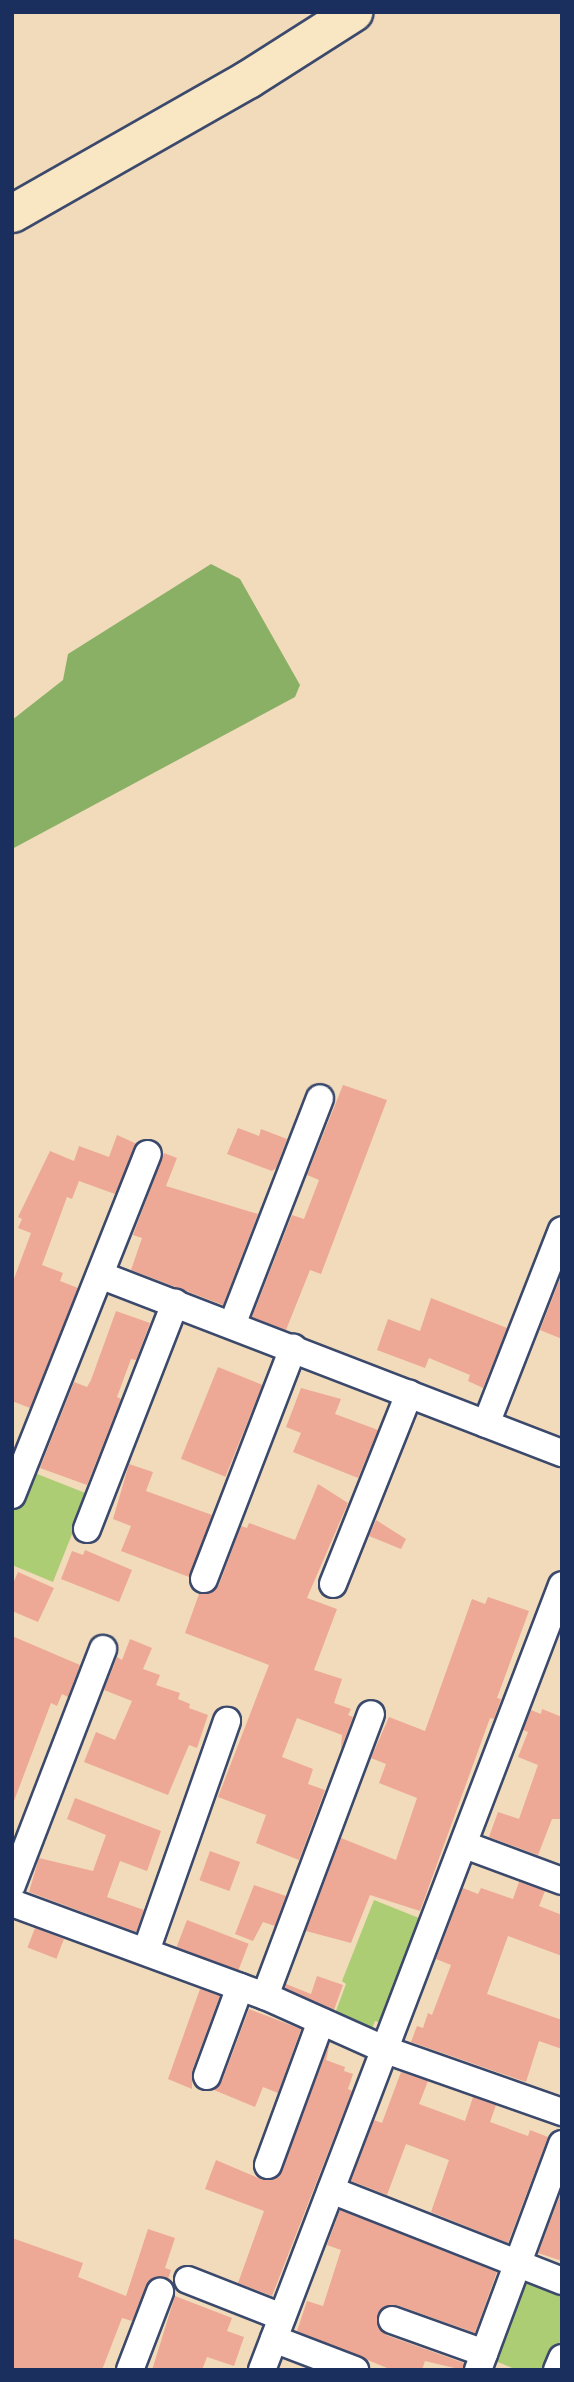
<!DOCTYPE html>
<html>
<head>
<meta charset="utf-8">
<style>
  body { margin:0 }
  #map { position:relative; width:574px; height:2382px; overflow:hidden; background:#f1dbbb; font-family:Sriracha,sans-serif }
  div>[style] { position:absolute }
  .green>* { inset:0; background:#adcd75 }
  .forest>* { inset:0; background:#8ab066 }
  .building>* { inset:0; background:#eda995; transform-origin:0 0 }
  .roads { filter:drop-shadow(2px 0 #3b496c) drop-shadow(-2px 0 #3b496c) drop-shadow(0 2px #3b496c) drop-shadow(0 -2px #3b496c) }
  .street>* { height:26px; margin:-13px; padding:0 13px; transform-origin:13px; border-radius:13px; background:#fff }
  .secondary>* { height:37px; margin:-18.5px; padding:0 18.5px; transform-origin:18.5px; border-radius:18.5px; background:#f9e7c3 }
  span { translate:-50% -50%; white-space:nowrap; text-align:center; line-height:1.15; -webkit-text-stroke:5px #fdfcf7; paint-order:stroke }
  .frame { position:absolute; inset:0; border:14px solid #1b2f5e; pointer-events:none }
</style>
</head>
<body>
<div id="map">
  <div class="green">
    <div style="clip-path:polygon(27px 1470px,88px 1494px,53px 1582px,12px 1565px,12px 1508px)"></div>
    <div style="clip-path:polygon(374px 1900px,424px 1920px,384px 2024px,375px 2021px,371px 2031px,334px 2016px,346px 1984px,342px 1981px)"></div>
    <div style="clip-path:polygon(518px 2280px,562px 2297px,562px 2337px,549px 2370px,517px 2370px,488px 2358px)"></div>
  </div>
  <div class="forest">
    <div style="clip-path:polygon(211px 564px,240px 579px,300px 685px,295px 697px,12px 849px,12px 720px,63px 680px,68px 654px)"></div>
  </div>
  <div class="building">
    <div style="clip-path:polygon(343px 1085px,387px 1100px,321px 1274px,310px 1270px,286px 1330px,252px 1317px,292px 1215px,304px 1219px,319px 1180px,307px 1175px)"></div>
    <div style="clip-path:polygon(238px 1128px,259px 1136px,261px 1129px,287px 1139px,276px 1168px,272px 1171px,227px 1154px)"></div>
    <div style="clip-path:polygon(117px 1135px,137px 1144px,115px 1194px,79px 1181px,72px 1199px,67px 1197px,42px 1265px,63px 1273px,60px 1281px,78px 1288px,30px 1408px,12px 1401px,12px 1284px,31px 1233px,18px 1228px,22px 1219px,18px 1217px,50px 1151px,74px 1161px,79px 1146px,109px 1157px)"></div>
    <div style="clip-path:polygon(164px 1153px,177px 1158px,166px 1186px,258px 1214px,223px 1305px,131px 1270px,142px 1238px,133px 1235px)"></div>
    <div style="clip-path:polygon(560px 1279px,562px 1279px,562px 1339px,540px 1330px)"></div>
    <div style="clip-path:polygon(431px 1298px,507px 1328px,483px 1388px,468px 1381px,470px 1375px,429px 1358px,425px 1368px,377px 1350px,388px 1319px,420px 1331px)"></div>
    <div style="clip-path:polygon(116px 1311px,150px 1323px,136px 1360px,131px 1359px,117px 1397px,121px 1399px,87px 1485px,40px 1468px,74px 1382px,87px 1387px,91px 1380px)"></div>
    <div style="left:218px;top:1367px;width:48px;height:99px;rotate:22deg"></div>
    <div style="clip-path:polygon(301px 1388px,341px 1399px,335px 1414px,378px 1430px,358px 1478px,293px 1452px,301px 1433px,286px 1427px)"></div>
    <div style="clip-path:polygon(129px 1464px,153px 1472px,146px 1491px,212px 1515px,189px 1577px,121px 1551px,131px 1526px,113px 1519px)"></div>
    <div style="clip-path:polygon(318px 1484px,348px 1503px,307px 1598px,337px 1609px,314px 1670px,342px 1679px,334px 1703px,351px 1709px,348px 1715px,353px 1717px,341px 1749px,342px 1735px,297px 1718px,282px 1757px,313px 1769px,308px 1784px,325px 1790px,299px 1860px,256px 1843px,266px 1815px,218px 1797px,269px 1665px,185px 1633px,199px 1594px,213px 1592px,219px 1585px,241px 1526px,247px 1528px,249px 1523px,295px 1540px)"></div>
    <div style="clip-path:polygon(376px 1520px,406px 1539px,401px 1549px,369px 1536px)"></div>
    <div style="clip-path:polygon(85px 1550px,132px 1570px,119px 1602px,61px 1579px,72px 1551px,83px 1555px)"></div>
    <div style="clip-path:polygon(18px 1572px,54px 1588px,38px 1622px,12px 1611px,12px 1586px)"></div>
    <div style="clip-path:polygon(488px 1597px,529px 1611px,497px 1698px,501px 1699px,494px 1719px,490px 1718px,420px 1911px,370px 1895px,351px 1943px,306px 1931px,341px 1838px,396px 1860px,417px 1798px,379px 1783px,386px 1764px,371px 1758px,389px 1717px,425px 1731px,472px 1599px,485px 1604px)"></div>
    <div style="clip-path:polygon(12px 1636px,80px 1665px,68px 1697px,62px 1694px,57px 1706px,51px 1703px,14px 1801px)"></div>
    <div style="clip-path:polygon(130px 1639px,152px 1648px,143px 1669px,160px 1675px,156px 1685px,180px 1693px,178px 1699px,190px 1704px,189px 1708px,208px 1715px,197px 1748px,189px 1745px,168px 1795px,84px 1762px,96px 1732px,115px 1740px,132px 1701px,104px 1690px,117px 1657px,122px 1660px)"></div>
    <div style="clip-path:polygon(542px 1709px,562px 1717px,562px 1819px,552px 1819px,538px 1855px,489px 1837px,498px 1812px,519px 1819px,538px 1765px,518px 1757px,528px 1732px,523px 1730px,531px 1710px,541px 1714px)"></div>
    <div style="clip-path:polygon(75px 1798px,161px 1831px,147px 1871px,120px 1861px,107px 1897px,144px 1910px,136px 1932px,29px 1892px,39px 1858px,93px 1871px,106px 1835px,67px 1819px)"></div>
    <div style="left:210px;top:1851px;width:32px;height:31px;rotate:20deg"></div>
    <div style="clip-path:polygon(519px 1882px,545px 1891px,539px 1906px,562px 1915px,562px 1956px,508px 1936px,487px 1994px,562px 2020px,562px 2049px,539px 2041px,526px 2082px,411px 2042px,417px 2026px,423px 2028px,428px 2013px,432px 2015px,451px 1965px,436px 1959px,463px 1888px,478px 1894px,481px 1888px,513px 1899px)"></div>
    <div style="clip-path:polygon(254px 1885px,286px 1896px,275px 1926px,263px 1922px,253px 1941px,235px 1934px)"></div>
    <div style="left:187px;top:1920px;width:66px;height:29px;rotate:21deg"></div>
    <div style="left:35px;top:1928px;width:31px;height:21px;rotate:21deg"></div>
    <div style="clip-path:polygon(317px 1976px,343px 1985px,334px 2010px,285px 1988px,286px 1984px,311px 1994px)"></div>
    <div style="clip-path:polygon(200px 1989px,220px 1996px,192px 2071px,192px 2089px,168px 2079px)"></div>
    <div style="clip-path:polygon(249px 2009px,301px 2029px,278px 2093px,263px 2087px,255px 2107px,214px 2090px,222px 2081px)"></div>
    <div style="clip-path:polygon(330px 2042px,326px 2060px,345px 2067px,344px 2071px,353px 2074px,348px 2089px,352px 2091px,272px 2296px,238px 2283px,264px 2211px,205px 2189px,216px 2160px,263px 2180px,279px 2177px)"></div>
    <div style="clip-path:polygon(401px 2072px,428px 2081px,419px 2104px,465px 2121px,473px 2097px,496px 2105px,490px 2122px,528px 2136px,530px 2130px,548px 2137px,508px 2243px,431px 2212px,449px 2160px,406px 2144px,387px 2195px,351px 2181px,374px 2120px,382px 2123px)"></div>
    <div style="clip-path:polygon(562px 2190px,562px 2261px,538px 2253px)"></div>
    <div style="clip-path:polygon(340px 2210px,497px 2272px,475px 2333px,397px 2305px,389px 2305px,377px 2314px,377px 2323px,386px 2335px,464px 2363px,463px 2370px,425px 2361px,422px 2370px,392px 2370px,297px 2331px,307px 2301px,323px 2306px,341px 2250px,327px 2245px)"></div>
    <div style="clip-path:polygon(148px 2229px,175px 2238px,165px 2268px,171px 2270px,168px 2279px,150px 2280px,132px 2321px,122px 2318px,102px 2370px,12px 2370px,12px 2238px,83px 2263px,78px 2277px,126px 2296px)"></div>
    <div style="clip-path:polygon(175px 2296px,232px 2318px,227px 2331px,244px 2337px,234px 2366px,207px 2357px,202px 2370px,152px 2370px)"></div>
  </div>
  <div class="roads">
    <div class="street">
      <div style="left:100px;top:1275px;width:495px;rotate:21.1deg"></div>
      <div style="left:232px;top:1325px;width:243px;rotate:-68.8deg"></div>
      <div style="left:486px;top:1424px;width:208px;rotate:-68.6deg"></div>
      <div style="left:12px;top:1495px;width:367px;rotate:-68.3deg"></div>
      <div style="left:87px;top:1529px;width:243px;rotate:-68.7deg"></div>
      <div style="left:204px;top:1579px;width:248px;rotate:-68.9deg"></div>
      <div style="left:333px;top:1584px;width:205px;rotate:-68.2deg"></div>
      <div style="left:465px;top:1845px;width:103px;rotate:20.4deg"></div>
      <div style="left:12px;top:1885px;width:253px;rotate:-68.9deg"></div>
      <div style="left:12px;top:1903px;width:270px;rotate:20.2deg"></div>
      <div style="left:265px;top:1996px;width:133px;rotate:24.1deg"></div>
      <div style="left:386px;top:2050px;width:187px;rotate:19.4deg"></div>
      <div style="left:146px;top:1951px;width:244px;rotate:-70.6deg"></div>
      <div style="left:265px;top:1996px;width:301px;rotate:-69.4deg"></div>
      <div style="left:207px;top:2076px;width:95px;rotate:-69.7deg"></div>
      <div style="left:268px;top:2165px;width:153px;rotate:-69.8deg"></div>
      <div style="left:331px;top:2190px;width:248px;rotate:21.5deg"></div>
      <div style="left:188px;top:2280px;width:101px;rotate:21.5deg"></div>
      <div style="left:392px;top:2320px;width:98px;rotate:19.7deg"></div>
      <div style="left:274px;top:2339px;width:87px;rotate:20.9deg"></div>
      <div style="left:130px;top:2370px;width:84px;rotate:-69deg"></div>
      <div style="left:262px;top:2370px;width:840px;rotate:-69.08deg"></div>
      <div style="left:478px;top:2370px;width:241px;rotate:-69.6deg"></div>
      <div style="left:557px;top:2370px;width:13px;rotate:-67deg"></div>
    </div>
    <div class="secondary">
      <div style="left:12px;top:213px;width:271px;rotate:-29.6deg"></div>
      <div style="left:248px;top:79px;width:125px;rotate:-32.5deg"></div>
    </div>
  </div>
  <div class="frame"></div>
</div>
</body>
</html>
